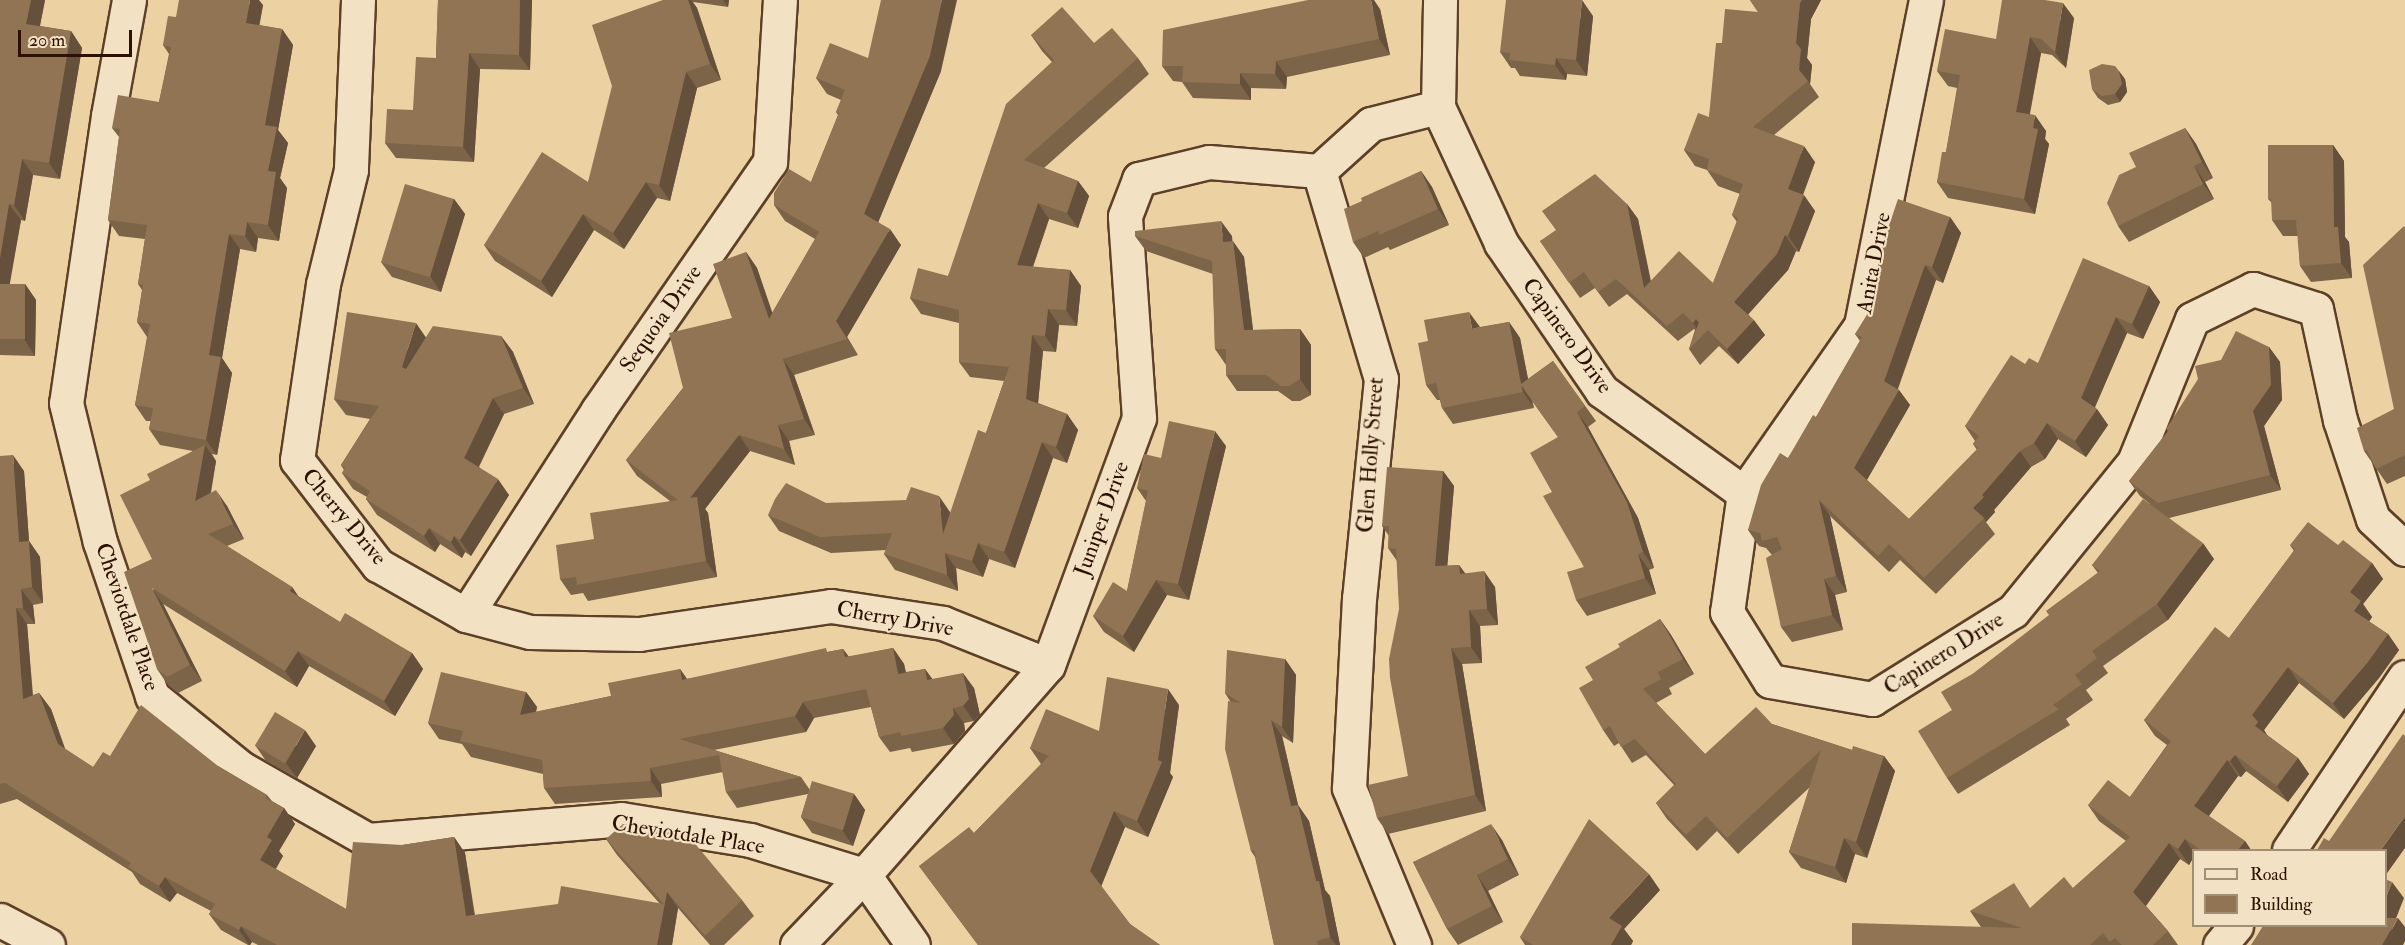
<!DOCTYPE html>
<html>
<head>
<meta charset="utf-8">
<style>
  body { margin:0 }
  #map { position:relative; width:2405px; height:945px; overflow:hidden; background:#ecd1a2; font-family:"IM FELL Double Pica",serif }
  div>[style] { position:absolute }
  .roads { filter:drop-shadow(2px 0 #5c4028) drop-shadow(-2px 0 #5c4028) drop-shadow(0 2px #5c4028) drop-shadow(0 -2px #5c4028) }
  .minor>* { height:33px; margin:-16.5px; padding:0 16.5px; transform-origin:16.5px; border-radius:16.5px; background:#f3e1c3 }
  .tertiary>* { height:33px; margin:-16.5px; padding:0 16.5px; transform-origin:16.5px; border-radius:16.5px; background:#f3e1c3 }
  .wall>* { inset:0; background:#7c6448 }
  .shaded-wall>* { inset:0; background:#65513b }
  .building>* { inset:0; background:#907454; transform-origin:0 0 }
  span { translate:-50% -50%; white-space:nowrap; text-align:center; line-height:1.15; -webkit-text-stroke:4.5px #f3e1c3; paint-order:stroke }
  .street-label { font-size:22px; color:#2c1000 }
  .legend { position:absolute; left:2192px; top:849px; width:195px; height:78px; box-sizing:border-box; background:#f3e1c3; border:2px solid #a38d75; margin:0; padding:8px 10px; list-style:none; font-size:18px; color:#2c1000 }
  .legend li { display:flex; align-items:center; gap:12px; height:30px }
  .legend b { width:30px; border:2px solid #a38d75 }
  .scale { position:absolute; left:18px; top:30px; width:114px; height:27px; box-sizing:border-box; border:3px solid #2c1000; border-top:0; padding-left:8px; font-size:18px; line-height:21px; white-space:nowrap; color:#2c1000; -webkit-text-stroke:4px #f3e1c3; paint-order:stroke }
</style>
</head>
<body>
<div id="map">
  <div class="roads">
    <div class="minor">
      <div style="left:129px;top:0;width:118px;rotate:100.3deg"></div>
      <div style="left:108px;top:116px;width:290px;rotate:98.3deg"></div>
      <div style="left:66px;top:403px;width:143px;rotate:76.3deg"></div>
      <div style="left:100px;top:542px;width:163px;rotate:71.3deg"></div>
      <div style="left:152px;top:696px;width:114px;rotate:39deg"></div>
      <div style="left:241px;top:768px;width:146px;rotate:29.6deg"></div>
      <div style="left:368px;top:840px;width:254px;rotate:-4.7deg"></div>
      <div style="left:621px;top:819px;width:131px;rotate:9.2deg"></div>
      <div style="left:750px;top:840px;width:119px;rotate:17.1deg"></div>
      <div style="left:864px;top:875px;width:85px;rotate:55deg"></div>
      <div style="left:358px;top:0;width:170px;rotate:92.4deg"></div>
      <div style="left:351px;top:170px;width:117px;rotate:103.8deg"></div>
      <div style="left:323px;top:284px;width:178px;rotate:98.4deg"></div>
      <div style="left:297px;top:460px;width:133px;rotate:52.4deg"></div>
      <div style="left:378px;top:565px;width:101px;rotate:29.6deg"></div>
      <div style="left:466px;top:615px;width:66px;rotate:14.9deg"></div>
      <div style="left:530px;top:632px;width:109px;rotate:1.1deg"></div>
      <div style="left:639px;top:634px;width:194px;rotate:-8.3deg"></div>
      <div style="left:831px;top:606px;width:113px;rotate:8.6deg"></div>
      <div style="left:943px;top:623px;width:113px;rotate:21.8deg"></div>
      <div style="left:1438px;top:107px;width:150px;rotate:65.1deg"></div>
      <div style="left:1501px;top:243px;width:179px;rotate:55.7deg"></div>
      <div style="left:1602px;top:391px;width:175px;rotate:35.7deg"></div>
      <div style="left:1744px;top:493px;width:120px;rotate:98.1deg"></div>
      <div style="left:1727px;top:612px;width:81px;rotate:58.1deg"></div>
      <div style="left:1770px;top:681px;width:104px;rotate:10deg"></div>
      <div style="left:1872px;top:699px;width:166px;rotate:-32deg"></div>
      <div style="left:2013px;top:611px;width:192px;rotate:-50.9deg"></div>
      <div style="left:2134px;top:462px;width:154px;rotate:-67.9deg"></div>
      <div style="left:2192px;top:319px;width:68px;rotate:-26.2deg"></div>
      <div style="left:2253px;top:289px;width:66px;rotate:17.6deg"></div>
      <div style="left:2316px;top:309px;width:114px;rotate:77.8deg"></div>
      <div style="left:2340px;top:420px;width:104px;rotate:71.6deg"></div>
      <div style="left:2373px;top:519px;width:44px;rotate:43.2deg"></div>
      <div style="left:1319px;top:171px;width:217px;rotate:73.4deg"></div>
      <div style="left:1381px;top:379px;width:220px;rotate:95.7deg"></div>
      <div style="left:1359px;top:598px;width:190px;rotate:93deg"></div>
      <div style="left:1349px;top:788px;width:170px;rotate:67.5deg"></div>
      <div style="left:1319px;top:171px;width:70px;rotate:-42.1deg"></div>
      <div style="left:1371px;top:124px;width:69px;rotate:-14.2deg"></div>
      <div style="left:1438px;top:107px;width:107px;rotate:-88.9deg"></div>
      <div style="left:1744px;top:493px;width:205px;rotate:-55.1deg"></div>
      <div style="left:1861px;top:325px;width:331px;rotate:-78.7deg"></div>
      <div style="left:466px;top:615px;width:244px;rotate:-57.2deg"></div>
      <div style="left:598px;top:410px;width:302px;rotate:-55.3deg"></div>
      <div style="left:770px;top:162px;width:162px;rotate:-86.5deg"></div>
      <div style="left:2289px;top:850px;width:208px;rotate:-56.2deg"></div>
      <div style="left:797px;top:945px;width:97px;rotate:-46.3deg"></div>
      <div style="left:864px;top:875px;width:279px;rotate:-48.8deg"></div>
      <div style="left:1048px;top:665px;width:263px;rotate:-69.8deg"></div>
      <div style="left:1139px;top:418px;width:202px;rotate:-94deg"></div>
      <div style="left:1125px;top:216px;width:40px;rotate:-69deg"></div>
      <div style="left:1139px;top:179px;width:72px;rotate:-13.7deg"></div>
      <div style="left:1209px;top:162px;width:110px;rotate:4.7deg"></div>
      <div style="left:2220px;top:945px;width:25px;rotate:-50deg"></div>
    </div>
    <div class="tertiary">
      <div style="left:0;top:920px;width:54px;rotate:27.5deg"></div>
    </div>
  </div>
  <div class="wall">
    <div style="clip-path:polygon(0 0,45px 0,40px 26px,71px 31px,82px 48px,60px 179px,33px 175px,25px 221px,21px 220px,9px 284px,25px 284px,36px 300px,35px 356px,0 355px)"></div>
    <div style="clip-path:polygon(438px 0,532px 0,530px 70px,480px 69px,474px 162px,396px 158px,385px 143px,413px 110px,436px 58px)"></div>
    <div style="clip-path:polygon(663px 0,729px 0,728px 7px,693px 2px,697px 8px,721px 80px,697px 88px,670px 201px,657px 198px,624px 249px,594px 230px,552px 297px,495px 261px,484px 245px,588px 182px)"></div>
    <div style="clip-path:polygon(1750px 0,1821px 0,1811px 19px,1807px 58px,1812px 65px,1810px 84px,1819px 97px,1774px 135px,1815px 162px,1803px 195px,1815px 211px,1799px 252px,1796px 251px,1788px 270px,1748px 314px,1765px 335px,1738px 364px,1719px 346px,1700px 365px,1689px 349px,1695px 330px,1694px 329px,1678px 341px,1627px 294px,1609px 307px,1595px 288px,1580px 298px,1540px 241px,1627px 204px,1638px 219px,1651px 281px,1713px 283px,1737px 222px,1732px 215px,1740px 194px,1718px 186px,1707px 170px,1695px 166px,1684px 150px,1709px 117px,1722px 43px,1758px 12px)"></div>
    <div style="clip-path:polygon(263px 5px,259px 25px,282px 29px,293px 45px,278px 130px,288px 143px,280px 178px,287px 188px,279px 241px,258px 238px,256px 252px,240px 249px,222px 358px,232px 373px,217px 455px,212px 454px,216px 461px,211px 493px,227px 506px,244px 539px,227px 546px,292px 587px,298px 596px,340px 622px,412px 653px,423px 669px,395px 716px,309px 666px,297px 687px,163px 604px,202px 681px,178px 693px,168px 685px,157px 669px,152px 559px,150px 480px,193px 451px,160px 445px,149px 429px,151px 421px,146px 421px,135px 405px,147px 337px,137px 322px,142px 290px,138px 284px,145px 239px,119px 236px,108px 220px,119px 137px,112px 128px,159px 102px,169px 54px,163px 45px,176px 17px)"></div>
    <div style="clip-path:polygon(1380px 9px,1390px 55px,1287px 77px,1286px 89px,1251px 88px,1251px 100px,1193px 98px,1182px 82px,1173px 81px,1162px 66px)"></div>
    <div style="clip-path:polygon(1593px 16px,1587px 76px,1567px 74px,1566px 80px,1520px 76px,1515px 68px,1511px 68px,1500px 52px)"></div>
    <div style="clip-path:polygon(2074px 18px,2066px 68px,2052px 55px,2041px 53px,2030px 114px,2046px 131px,2045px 139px,2049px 144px,2035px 214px,1948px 198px,1937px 182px,1946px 152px,1957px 88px,1948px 86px,1937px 71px,1996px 39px)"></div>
    <div style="clip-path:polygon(1031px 35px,1094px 43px,1138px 58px,1149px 74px,1044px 168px,1078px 181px,1089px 196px,1078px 228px,1049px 219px,1033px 267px,1070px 270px,1081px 286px,1077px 326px,1059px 325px,1056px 352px,1043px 351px,1038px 403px,1067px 414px,1078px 430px,1067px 463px,1053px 458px,1015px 568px,989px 559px,983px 577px,956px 568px,958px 591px,895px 570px,884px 554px,886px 550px,831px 553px,779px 531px,768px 515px,826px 503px,950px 512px,950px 514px,986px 433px,1004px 381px,970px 377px,959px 362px,959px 323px,921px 314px,910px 298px,948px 276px,1052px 62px,1042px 51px)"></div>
    <div style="clip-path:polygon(868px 58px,941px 71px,878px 222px,901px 245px,847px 337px,858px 355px,794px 375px,815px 435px,789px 441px,795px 465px,750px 451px,705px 509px,708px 513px,717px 577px,588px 601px,583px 593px,571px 595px,560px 579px,594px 539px,670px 501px,637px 476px,626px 460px,683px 388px,732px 318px,746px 252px,757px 268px,772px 313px,815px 239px,785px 221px,774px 205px,811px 182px,838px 115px,836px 112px,841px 100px,827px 94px,816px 78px)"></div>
    <div style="clip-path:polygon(2125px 79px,2127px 92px,2120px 102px,2108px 105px,2098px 98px,2092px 89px)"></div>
    <div style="clip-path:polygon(2185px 128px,2196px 144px,2213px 178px,2205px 182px,2214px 199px,2129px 242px,2118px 226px,2136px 167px)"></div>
    <div style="clip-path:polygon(2333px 145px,2344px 161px,2345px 237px,2349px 242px,2352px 278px,2311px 282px,2300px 266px,2298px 236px,2283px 236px,2272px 220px,2272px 203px,2268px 199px)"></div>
    <div style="clip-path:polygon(1421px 171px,1432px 187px,1449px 225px,1390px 250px,1388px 247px,1364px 258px,1353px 242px,1362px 201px)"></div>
    <div style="clip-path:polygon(454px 199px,465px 214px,441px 292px,392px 277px,381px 262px)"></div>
    <div style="clip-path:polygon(1950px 217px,1961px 233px,1943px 283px,1936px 280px,1898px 389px,1910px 405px,1867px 480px,1909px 519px,1977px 450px,1973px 444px,1975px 441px,1965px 426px,2025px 364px,2038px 363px,2149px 286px,2160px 302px,2143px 339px,2127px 333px,2095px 407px,2108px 425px,2086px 457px,2058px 439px,2045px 459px,2031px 467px,1994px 510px,1995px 512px,1986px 522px,1995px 534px,1936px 594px,1900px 560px,1889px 572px,1830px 516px,1847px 592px,1835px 595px,1843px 630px,1792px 642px,1781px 627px,1772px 555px,1766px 548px,1759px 546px,1748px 530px,1788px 458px,1816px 417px,1860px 341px,1855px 334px)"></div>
    <div style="clip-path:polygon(2405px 228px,2405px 476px,2387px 484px,2364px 451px,2394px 409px)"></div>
    <div style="clip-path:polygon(1135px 236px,1232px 236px,1232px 241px,1244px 257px,1253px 330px,1300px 329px,1311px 345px,1311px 395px,1300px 401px,1292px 401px,1278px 391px,1237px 391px,1226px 375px,1226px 365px,1215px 349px,1213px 274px,1146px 251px)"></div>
    <div style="clip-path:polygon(1509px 322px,1520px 338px,1528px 379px,1553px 361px,1596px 421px,1588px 427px,1638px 518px,1654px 568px,1649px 570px,1656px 594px,1587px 616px,1576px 600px,1584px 567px,1552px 492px,1558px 437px,1532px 401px,1534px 408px,1453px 424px,1442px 408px,1440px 400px,1437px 400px,1426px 385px,1428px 341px,1480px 327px)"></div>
    <div style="clip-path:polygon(501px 336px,513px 352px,534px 404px,504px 414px,479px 467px,509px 495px,471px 556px,465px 552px,462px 558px,440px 544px,435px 552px,377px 515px,366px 499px,367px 497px,353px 489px,342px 473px,344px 470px,341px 465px,370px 419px,346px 415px,334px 399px,426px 337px)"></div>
    <div style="clip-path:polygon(2269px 347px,2280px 362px,2282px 400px,2264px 426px,2281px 490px,2169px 518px,2214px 559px,2168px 620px,2103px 666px,2108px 673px,2086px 690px,2093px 700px,2066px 719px,2070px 725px,1958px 794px,1947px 778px,1952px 710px,1974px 673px,2049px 616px,2098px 573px,2092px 565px,2150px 504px,2140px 496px,2129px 481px,2168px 431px,2166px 429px,2221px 360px)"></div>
    <div style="clip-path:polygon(1226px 446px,1189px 600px,1167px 595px,1134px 652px,1104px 632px,1093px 616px,1127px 591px,1146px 501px,1137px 488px,1161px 458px)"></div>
    <div style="clip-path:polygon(0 456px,24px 471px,29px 541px,40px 557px,43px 603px,33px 605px,35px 624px,27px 624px,33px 695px,39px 693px,51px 709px,65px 749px,93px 767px,110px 756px,218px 766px,267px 795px,272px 801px,284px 808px,295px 824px,279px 851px,283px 856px,276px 869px,346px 909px,402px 845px,454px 837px,465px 853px,475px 915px,660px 904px,617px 855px,606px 839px,679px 841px,742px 900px,754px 916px,724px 945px,710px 945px,678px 908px,672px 945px,258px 945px,252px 942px,250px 945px,248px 945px,221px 930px,209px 914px,211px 911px,177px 893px,170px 902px,140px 884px,132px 872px,17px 799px,0 804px)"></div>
    <div style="clip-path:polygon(1443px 471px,1454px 486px,1447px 566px,1459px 565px,1465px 573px,1495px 587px,1498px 625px,1480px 626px,1482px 663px,1462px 664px,1486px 811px,1388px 834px,1377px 818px,1408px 776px,1397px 561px,1388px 548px,1389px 536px,1382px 526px)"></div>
    <div style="clip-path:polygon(2290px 545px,2338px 545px,2372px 563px,2383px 579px,2363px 604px,2372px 617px,2369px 622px,2388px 634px,2399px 650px,2379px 678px,2344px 719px,2299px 683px,2264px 730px,2267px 735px,2298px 758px,2309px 774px,2288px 802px,2246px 771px,2241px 777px,2238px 776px,2209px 816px,2245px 841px,2251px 850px,2193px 850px,2193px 858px,2189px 865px,2180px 859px,2146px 906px,2168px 931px,2178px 945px,1852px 945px,1981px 927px,1970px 911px,2031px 908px,2073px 888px,2126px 841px,2099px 821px,2088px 805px,2130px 797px,2167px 745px,2155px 736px,2144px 720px,2229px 638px,2294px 551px)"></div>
    <div style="clip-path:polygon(1660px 619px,1671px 635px,1694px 674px,1669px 688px,1672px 694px,1656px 703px,1705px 754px,1772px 724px,1852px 750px,1884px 756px,1895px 771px,1867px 858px,1855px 854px,1846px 883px,1801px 868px,1789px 852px,1810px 787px,1738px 854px,1717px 831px,1697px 851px,1667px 819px,1656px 803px,1674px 785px,1646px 755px,1632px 763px,1619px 743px,1614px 746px,1603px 730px,1593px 680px,1620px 647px)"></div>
    <div style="clip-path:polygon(893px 648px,904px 664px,906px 672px,925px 669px,932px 679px,974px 688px,980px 715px,974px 721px,964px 723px,965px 731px,954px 744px,912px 752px,910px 748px,890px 752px,879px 737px,871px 707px,814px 718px,806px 732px,714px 750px,801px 777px,810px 790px,854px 794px,865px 810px,853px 846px,812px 833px,801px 817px,808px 794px,737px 808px,726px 792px,723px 772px,661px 784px,662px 797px,555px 804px,544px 788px,543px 774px,471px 757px,462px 744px,439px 739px,428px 723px,526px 692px,537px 707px,536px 712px,611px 696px,680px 669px,687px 679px,843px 649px,849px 657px)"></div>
    <div style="clip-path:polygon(1285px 659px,1296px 675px,1293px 743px,1282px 736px,1298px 805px,1309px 821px,1325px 890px,1330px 896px,1340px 945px,1274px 945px,1255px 857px,1251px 851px,1230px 701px,1225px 693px)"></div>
    <div style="clip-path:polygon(1179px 705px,1170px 773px,1173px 777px,1148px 837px,1125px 827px,1101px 886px,1130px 924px,1160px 945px,978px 945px,919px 866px,974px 833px,1041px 764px,1030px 748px,1099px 731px)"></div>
    <div style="clip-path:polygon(255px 745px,316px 746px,297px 778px,266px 761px)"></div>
    <div style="clip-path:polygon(1502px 840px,1519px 875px,1488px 891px,1503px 922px,1458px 945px,1447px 929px,1413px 862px)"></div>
    <div style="clip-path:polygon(1660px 890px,1624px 929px,1633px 941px,1631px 945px,1525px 945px,1520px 937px)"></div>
  </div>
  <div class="shaded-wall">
    <div style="clip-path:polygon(31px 0,45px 0,37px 40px,26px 24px)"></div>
    <div style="clip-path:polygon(250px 0,259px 0,263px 5px,257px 39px,246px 23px)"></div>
    <div style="clip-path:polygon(520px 0,532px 0,530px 70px,519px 55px)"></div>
    <div style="clip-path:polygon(688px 0,691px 0,697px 8px,721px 80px,710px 64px)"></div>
    <div style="clip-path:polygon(723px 0,729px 0,728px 7px)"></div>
    <div style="clip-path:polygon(942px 0,957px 0,941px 71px,875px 230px,864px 214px)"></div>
    <div style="clip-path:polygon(1371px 0,1374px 0,1380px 9px,1390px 55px,1379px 39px)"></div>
    <div style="clip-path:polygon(1582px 0,1593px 16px,1587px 76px,1576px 60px)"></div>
    <div style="clip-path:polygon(1802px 0,1821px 0,1811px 19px,1807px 58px,1812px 65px,1810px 84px,1799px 70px,1796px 43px,1800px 3px)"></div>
    <div style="clip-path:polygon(2063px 3px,2074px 18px,2066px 68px,2055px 52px)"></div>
    <div style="clip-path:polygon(282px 29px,293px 45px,278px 130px,288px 143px,280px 178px,287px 188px,279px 241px,268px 225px,268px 171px,265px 125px)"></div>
    <div style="clip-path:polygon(71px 31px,82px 48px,60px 179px,49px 163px)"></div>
    <div style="clip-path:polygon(2030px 37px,2041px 53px,2027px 127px,2016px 112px)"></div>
    <div style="clip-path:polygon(469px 53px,480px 69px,474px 162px,463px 147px)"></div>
    <div style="clip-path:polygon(1556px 58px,1567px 74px,1566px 80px,1555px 65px)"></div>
    <div style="clip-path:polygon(1276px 61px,1287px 77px,1286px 89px,1275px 74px)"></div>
    <div style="clip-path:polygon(2119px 71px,2125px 79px,2127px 92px,2120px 102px,2115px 94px)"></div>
    <div style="clip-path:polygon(686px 72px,697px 88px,670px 201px,659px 185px)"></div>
    <div style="clip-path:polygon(1240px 73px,1251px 88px,1251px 100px,1240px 84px)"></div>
    <div style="clip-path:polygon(2035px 115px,2046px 131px,2045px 139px,2049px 144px,2035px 214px,2024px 199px)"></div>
    <div style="clip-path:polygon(2185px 128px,2196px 144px,2213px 178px,2202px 162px)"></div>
    <div style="clip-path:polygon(2333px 145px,2344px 161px,2345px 237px,2349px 242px,2352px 278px,2341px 263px,2334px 227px)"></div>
    <div style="clip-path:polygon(1804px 146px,1815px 162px,1799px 205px,1788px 189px)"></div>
    <div style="clip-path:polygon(22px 159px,33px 175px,25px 221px,14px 205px)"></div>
    <div style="clip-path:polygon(2194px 166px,2205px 182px,2214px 199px,2203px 184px)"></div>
    <div style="clip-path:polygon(1421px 171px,1432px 187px,1449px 225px,1438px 209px)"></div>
    <div style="clip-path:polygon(1078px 181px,1089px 196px,1078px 228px,1067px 213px)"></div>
    <div style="clip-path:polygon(646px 182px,657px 198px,624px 249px,613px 233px)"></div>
    <div style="clip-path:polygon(1804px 195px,1815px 211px,1799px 252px,1788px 236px)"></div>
    <div style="clip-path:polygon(454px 199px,465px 214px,441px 292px,430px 276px)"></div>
    <div style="clip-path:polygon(1038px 203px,1049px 219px,1028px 281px,1017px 265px)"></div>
    <div style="clip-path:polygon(9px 204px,21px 220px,7px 300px,0 291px,0 258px)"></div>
    <div style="clip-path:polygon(1627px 204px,1638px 219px,1655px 304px,1644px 288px)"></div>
    <div style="clip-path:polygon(583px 214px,594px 230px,552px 297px,541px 281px)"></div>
    <div style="clip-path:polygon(1950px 217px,1961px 233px,1943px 283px,1932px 267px)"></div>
    <div style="clip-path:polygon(1221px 221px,1232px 236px,1234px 258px,1223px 242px)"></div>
    <div style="clip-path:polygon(247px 222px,258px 238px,256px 252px,245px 236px)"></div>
    <div style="clip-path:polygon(890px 229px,901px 245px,847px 337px,858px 355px,836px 321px)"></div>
    <div style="clip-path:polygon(229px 234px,240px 249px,222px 358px,232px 373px,217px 455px,206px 440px,209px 355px)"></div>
    <div style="clip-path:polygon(1785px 235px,1796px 251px,1788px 270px,1745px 318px,1734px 302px)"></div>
    <div style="clip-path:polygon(1233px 241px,1244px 257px,1255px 346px,1244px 330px)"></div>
    <div style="clip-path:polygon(746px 252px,757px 268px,780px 335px,769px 319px)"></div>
    <div style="clip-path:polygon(1925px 265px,1936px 280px,1895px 396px,1899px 390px,1910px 405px,1865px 483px,1854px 468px)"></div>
    <div style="clip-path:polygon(1070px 270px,1081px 286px,1077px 326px,1066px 310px)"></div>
    <div style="clip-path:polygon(25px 284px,36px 300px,35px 356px,24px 339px)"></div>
    <div style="clip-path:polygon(2149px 286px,2160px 302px,2143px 339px,2132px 324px)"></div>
    <div style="clip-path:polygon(1048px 309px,1059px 325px,1056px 352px,1045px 336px)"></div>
    <div style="clip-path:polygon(1469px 312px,1480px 327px,1472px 329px)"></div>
    <div style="clip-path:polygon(2116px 317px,2127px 333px,2092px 414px,2081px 398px)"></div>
    <div style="clip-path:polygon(1696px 319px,1705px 333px,1702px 336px,1693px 323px)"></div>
    <div style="clip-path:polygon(1754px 320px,1765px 335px,1738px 364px,1727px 349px)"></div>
    <div style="clip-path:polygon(1509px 322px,1520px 338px,1532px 400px,1521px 384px)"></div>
    <div style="clip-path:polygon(416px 323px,427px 339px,413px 383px,402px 367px)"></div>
    <div style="clip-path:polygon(1300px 329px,1311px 345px,1311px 395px,1300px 379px)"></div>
    <div style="clip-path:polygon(1032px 335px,1043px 351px,1037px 414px,1026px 399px)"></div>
    <div style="clip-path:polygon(501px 336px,513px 352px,534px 404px,523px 388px)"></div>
    <div style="clip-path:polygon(2269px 347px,2280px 362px,2282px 400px,2264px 426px,2281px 490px,2270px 475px,2253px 411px)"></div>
    <div style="clip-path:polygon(783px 359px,794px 375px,815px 435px,804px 419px)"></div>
    <div style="clip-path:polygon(1521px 385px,1532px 401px,1534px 408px,1523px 392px)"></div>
    <div style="clip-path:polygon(493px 398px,504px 414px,475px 474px,464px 458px)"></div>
    <div style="clip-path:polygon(2097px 409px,2108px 425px,2086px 457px,2075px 441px)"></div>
    <div style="clip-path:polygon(1577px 412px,1588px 427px,1638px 518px,1654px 568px,1643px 552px)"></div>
    <div style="clip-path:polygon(1067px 414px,1078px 430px,1067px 463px,1056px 447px)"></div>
    <div style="clip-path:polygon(2047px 423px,2058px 439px,2045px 459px,2034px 443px)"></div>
    <div style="clip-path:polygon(778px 425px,789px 441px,795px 465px,784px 449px)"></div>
    <div style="clip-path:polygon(1215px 431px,1226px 446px,1189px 600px,1178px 584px)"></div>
    <div style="clip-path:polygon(739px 435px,750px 451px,705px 509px,708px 513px,717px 577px,706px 561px,690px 498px)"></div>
    <div style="clip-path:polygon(1042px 442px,1053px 458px,1015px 568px,1004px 552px)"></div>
    <div style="clip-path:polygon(205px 445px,216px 461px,206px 517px,195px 501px)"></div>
    <div style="clip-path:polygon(2020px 451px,2031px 467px,1994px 510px,1995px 512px,1986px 522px,1984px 518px,1973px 508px,1982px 495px)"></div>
    <div style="clip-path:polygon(13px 455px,24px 471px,29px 541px,40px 557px,43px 603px,32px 587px,19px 542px)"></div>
    <div style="clip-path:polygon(1443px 471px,1454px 486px,1446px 582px,1435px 566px)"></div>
    <div style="clip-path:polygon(498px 479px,509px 495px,471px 556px,460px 540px)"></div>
    <div style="clip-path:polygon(216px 490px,227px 506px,244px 539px,233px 524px)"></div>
    <div style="clip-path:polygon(939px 496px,950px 512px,954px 550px,943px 534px)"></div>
    <div style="clip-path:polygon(1819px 500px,1830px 516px,1847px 592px,1836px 576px)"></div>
    <div style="clip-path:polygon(429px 528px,440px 544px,435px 552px,424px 536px)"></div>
    <div style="clip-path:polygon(454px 536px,465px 552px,462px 558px,451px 542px)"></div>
    <div style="clip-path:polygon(978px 543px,989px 559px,983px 577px,972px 561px)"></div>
    <div style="clip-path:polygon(2203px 543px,2214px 559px,2168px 620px,2157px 604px)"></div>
    <div style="clip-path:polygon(945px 553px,956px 568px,958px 591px,947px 575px)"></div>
    <div style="clip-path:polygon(1638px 554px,1649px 570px,1656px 594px,1645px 578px)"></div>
    <div style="clip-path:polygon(2372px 563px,2383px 579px,2363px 604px,2372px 617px,2365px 627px,2354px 611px,2350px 592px)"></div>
    <div style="clip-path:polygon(1459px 565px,1470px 581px,1460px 574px)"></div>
    <div style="clip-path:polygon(1484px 571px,1495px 587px,1498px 625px,1487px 609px)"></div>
    <div style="clip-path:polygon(1824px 579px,1835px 595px,1843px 630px,1832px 615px)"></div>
    <div style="clip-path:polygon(1156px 580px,1167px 595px,1134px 652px,1123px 636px)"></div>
    <div style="clip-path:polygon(292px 587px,303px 603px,290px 591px)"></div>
    <div style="clip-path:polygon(152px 588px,163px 604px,202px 681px,190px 665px)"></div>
    <div style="clip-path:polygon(21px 589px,33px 605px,35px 624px,23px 608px)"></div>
    <div style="clip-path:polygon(16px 608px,27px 624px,34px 715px,23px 699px)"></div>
    <div style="clip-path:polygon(1469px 610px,1480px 626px,1482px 663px,1471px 647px)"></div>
    <div style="clip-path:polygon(1660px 619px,1671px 635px,1694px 674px,1683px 659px)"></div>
    <div style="clip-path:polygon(2388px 634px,2399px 650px,2379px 678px,2344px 719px,2333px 703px)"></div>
    <div style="clip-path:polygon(893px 648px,904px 664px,909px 690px,898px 674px)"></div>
    <div style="clip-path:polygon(1451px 648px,1462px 664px,1486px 811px,1475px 795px)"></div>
    <div style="clip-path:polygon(843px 649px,854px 664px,845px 657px)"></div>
    <div style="clip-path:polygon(298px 651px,309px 666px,297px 687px,285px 671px)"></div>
    <div style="clip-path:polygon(412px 653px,423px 669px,395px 716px,384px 701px)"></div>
    <div style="clip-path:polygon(1285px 659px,1296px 675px,1293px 743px,1282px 727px)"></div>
    <div style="clip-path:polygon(2288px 667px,2299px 683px,2264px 730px,2269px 738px,2255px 726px,2252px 715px)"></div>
    <div style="clip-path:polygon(680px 669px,691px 685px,682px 680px)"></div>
    <div style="clip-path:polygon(925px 669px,936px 684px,927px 680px)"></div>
    <div style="clip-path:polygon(963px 673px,974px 688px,980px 715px,974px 721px,963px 706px)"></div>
    <div style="clip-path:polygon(1168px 689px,1179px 705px,1170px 773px,1173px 777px,1148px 837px,1137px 821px,1158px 760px)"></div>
    <div style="clip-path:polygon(526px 692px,537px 707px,531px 731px,520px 715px)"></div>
    <div style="clip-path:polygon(39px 693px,51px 709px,69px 760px,58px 744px)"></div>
    <div style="clip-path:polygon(803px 702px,814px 718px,806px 732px,795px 716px)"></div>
    <div style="clip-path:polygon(953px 708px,964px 723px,965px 731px,954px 744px,943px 728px)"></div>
    <div style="clip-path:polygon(1271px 720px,1282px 736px,1302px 822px,1291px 806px)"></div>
    <div style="clip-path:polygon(305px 730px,316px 746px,297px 778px,286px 763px)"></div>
    <div style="clip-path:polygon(2235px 755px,2246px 771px,2241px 777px,2230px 761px)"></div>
    <div style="clip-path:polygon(1884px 756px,1895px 771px,1867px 858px,1856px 842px)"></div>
    <div style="clip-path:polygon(2298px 758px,2309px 774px,2288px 802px,2277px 786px)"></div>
    <div style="clip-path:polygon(2227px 760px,2238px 776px,2205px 821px,2194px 806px)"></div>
    <div style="clip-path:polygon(650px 768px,661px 784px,662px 797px,651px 781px)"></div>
    <div style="clip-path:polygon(854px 794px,865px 810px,853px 846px,842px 830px)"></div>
    <div style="clip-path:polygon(1298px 805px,1309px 821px,1325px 890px,1330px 896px,1340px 945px,1336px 945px,1330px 937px,1316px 881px)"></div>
    <div style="clip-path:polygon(284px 808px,295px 824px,279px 851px,283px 856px,271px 876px,260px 860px,267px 837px)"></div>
    <div style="clip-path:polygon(1114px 811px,1125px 827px,1101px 887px,1090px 871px)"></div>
    <div style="clip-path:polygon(2405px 816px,2405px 848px,2385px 876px,2385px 850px,2381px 850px)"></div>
    <div style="clip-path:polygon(1491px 824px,1502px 840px,1519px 875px,1508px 859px)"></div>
    <div style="clip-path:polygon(454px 837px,465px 853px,477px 933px,466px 916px)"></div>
    <div style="clip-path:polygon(1844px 838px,1855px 854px,1846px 883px,1835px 867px)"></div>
    <div style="clip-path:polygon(2185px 839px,2193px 851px,2193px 858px,2189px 865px,2178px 849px)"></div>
    <div style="clip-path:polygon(2245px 841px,2251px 850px,2238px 850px)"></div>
    <div style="clip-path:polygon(2169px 843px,2180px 859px,2144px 908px,2133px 892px)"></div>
    <div style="clip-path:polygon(1649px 874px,1660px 890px,1624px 929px,1633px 941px,1631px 945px,1611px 945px,1609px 918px)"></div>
    <div style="clip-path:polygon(1477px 875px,1488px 891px,1503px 922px,1492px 906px)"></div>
    <div style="clip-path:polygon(165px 877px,177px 893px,170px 902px,159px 886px)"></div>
    <div style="clip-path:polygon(2392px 882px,2404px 898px,2391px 931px,2398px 918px,2405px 927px,2405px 941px,2403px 945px,2382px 945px,2385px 926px,2385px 900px)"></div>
    <div style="clip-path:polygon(667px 892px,678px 908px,672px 945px,657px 945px)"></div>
    <div style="clip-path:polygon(241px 926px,252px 942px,250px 945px,249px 945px,239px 930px)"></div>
  </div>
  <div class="building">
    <div style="clip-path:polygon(0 0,31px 0,26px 24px,71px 31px,49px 163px,22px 159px,14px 205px,9px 204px,0 258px)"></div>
    <div style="clip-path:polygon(179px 0,250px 0,246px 23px,282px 29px,265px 125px,277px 127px,268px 171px,276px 172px,268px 225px,247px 222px,245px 236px,229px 234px,209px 355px,221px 357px,206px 440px,149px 429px,153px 408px,135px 405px,150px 324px,137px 322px,143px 285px,138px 284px,147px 225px,108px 220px,120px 129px,112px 128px,118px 95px,159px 102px,171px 47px,163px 45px,168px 16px,176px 17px)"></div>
    <div style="clip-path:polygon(438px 0,520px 0,519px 55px,469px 53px,463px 147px,385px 143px,387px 109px,413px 110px,416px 57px,436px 58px)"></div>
    <div style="clip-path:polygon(663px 0,688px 0,710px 64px,686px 72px,659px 185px,646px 182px,613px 233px,583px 214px,541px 281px,484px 245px,542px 152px,588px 182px,612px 86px,592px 25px)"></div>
    <div style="clip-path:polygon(881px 0,942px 0,930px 56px,864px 214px,890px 229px,836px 321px,847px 339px,783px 359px,804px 419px,778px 425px,784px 449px,739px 435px,690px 498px,697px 497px,706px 561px,577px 585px,576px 577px,560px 579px,556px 545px,594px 539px,590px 513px,678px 500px,626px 460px,683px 388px,669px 333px,732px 318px,713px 264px,746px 252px,769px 319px,819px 232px,774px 205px,774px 193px,789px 169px,811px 182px,839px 113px,836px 112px,845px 90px,816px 78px,830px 43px,868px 58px)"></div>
    <div style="clip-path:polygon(1308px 0,1371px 0,1379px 39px,1276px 61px,1275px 74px,1240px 73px,1240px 84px,1182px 82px,1183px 66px,1162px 66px,1163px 30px)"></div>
    <div style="clip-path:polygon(1506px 0,1582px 0,1576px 60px,1556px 58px,1555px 65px,1509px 60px,1510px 53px,1500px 52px)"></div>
    <div style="clip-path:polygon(1750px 0,1802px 0,1800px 3px,1796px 43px,1801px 49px,1799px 70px,1808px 81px,1753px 127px,1804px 146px,1788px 189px,1804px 195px,1788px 236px,1785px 235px,1777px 254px,1734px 302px,1754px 320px,1727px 349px,1708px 330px,1689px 349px,1699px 322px,1696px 319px,1693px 323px,1683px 313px,1667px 326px,1616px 279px,1598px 292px,1584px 272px,1569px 283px,1540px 241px,1556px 230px,1542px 211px,1595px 174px,1627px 204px,1644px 288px,1679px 251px,1713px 283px,1738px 218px,1732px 215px,1743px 184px,1707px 170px,1709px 159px,1684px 150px,1698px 113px,1709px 117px,1716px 43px,1722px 43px,1725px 9px,1758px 12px)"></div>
    <div style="clip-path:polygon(2002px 0,2045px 0,2063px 3px,2055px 52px,2041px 39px,2030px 37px,2016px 112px,2035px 115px,2033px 128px,2038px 129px,2024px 199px,1937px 182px,1942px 152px,1946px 152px,1960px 75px,1937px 71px,1945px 29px,1996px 39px)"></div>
    <div style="clip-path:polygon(1062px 7px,1094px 43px,1112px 28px,1138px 58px,1024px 160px,1078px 181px,1067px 213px,1038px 203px,1017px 265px,1070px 270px,1066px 310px,1048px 309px,1045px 336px,1032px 335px,1026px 399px,1067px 414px,1056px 447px,1042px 442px,1004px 552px,978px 543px,972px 561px,945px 553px,947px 575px,884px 554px,892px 533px,820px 537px,768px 515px,775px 499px,786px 483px,826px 503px,906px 500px,911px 487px,939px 496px,943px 534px,978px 430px,986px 433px,1009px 367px,959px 362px,959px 310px,910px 298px,918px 268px,948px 276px,1006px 104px,1054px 60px,1031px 35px)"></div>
    <div style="clip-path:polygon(2102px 64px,2115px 66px,2119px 71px,2122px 84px,2115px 94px,2102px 96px,2092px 89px,2089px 70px)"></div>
    <div style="clip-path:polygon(2185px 128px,2202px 162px,2194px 166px,2203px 184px,2118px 226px,2107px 203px,2119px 175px,2136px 167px,2129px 153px)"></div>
    <div style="clip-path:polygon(2268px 145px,2333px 145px,2334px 227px,2338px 227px,2341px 263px,2300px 266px,2296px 220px,2272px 220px,2271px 199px,2268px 199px)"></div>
    <div style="clip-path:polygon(1421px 171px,1438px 209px,1379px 235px,1378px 231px,1353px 242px,1344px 209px,1362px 201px,1361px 198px)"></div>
    <div style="left:405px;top:184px;width:51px;height:82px;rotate:17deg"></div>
    <div style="clip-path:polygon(1898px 199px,1950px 217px,1932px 267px,1925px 265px,1884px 381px,1899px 390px,1854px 468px,1909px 519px,1978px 448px,1973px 444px,1979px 436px,1965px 426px,2011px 355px,2025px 364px,2029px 358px,2038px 363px,2083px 258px,2149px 286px,2132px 324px,2116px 317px,2081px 398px,2097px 409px,2075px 441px,2047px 423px,2034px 443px,2020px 451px,1982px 495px,1984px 497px,1973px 508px,1984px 518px,1924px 578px,1889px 544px,1878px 556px,1819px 500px,1836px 576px,1824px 579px,1832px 615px,1781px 627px,1766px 558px,1782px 549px,1777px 537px,1762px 541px,1760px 533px,1748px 530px,1761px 485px,1780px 453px,1788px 458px,1813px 415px,1816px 417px,1862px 337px,1855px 334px,1868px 313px,1882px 246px)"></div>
    <div style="clip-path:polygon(1221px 221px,1223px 242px,1233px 241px,1244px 330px,1300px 329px,1300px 379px,1289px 386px,1281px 386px,1266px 375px,1226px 375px,1226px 349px,1215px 349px,1212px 261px,1135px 236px,1135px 231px)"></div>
    <div style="clip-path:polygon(2404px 226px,2405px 228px,2405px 455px,2376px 469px,2367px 450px,2364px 451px,2357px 428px,2394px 409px,2363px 265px)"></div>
    <div style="left:0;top:284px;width:25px;height:55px"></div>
    <div style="clip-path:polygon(347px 312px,416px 323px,402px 367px,406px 369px,433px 326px,501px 336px,523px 388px,493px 398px,464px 458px,498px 479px,460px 540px,454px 536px,451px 542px,429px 528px,424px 536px,366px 499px,370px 491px,342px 473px,345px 468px,341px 465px,379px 406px,334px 399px)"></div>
    <div style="clip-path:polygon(1469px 312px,1472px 329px,1509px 322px,1521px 384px,1553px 361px,1585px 406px,1577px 412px,1627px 502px,1643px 552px,1638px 554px,1645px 578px,1576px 600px,1567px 572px,1584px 567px,1543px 496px,1552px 492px,1530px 453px,1558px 437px,1521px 385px,1523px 392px,1442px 408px,1436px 383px,1426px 385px,1418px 343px,1428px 341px,1424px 320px)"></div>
    <div style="clip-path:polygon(2236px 331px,2269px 347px,2271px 385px,2253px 411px,2270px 475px,2158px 503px,2129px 481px,2169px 430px,2166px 429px,2198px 379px,2195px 366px,2221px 360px)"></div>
    <div style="clip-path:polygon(1169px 421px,1215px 431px,1178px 584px,1156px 580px,1123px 636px,1093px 616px,1113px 582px,1127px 591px,1148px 491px,1137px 488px,1144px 454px,1161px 458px)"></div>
    <div style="clip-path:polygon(205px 445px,195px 501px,216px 490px,233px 524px,208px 534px,292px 587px,290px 591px,340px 622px,345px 613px,412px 653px,384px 701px,298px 651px,285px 671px,152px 588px,190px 665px,167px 677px,157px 669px,124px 572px,152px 559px,120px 495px,150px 480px,147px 474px)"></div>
    <div style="clip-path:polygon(13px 455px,19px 542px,29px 541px,32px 587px,21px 589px,23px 608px,16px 608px,23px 699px,39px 693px,58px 744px,93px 767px,103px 752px,110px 756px,141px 705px,218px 766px,267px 795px,265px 798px,284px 808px,267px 837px,272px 840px,260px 860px,346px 909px,353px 842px,402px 845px,454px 837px,466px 916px,558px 904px,561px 886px,664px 904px,606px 839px,623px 824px,671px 832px,679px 841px,687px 834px,742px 900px,705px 936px,667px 892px,657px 945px,277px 945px,241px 926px,239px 930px,209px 914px,215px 904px,165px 877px,159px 886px,128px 867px,131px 863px,5px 783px,0 784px,0 456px)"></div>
    <div style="clip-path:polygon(1387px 467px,1443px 471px,1435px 566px,1459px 565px,1460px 574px,1484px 571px,1487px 609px,1469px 610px,1471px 647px,1451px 648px,1475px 795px,1377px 818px,1368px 785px,1408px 776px,1390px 678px,1389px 659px,1399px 609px,1396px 549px,1388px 548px,1389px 526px,1382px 526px)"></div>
    <div style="clip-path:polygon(2143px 499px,2203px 543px,2157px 604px,2092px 651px,2097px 658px,2075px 675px,2082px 684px,2053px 705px,2059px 709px,1947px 778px,1918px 731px,1952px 710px,1941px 692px,1974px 673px,2049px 615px,2046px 611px,2100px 571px,2092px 565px)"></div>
    <div style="clip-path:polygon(2308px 522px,2338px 545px,2343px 540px,2372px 563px,2350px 592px,2361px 601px,2354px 611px,2388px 634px,2368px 662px,2333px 703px,2288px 667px,2252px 715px,2258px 722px,2255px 726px,2298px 758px,2277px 786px,2235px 755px,2230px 761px,2227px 760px,2194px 806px,2245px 841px,2238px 850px,2201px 850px,2185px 839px,2178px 849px,2169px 843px,2133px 892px,2168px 931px,2153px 945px,2122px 945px,2115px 938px,2110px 942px,2103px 933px,2090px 945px,1852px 945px,1852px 923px,2022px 928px,1970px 911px,2014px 883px,2030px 908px,2064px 877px,2073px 888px,2130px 837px,2088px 805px,2108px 780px,2130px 797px,2171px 741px,2144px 720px,2215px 627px,2229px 638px,2295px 549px,2290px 545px)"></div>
    <div style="clip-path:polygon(1660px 619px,1683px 659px,1658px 672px,1661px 679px,1643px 689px,1705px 754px,1756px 707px,1772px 724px,1852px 750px,1853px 746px,1884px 756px,1856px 842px,1844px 838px,1835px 867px,1789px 852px,1821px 750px,1727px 838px,1706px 816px,1686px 835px,1656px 803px,1676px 784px,1635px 739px,1621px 747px,1610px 726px,1603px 730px,1579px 688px,1593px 680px,1585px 667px,1620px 647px,1618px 644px)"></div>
    <div style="clip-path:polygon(826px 648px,827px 652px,843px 649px,845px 657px,893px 648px,898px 674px,925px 669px,927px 680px,963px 673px,969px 699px,963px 706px,953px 708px,954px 715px,943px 728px,901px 736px,900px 732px,879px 737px,866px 689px,803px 702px,795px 716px,679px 739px,801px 777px,726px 792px,719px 755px,650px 768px,651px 781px,544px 788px,542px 760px,460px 741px,463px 731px,428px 723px,441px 672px,526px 692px,520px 715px,611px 696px,608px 683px,680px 669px,682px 680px)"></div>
    <div style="clip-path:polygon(1227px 650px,1285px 659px,1282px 727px,1271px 720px,1291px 806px,1298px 805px,1316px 881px,1319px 881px,1330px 937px,1317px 941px,1318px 945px,1274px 945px,1254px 850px,1251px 851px,1225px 749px,1228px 701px,1241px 703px,1225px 693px)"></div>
    <div style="clip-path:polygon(1107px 677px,1168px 689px,1158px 760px,1162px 762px,1137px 821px,1114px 811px,1090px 871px,1130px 924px,1160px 945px,978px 945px,919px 866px,969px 827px,974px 833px,1049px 756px,1030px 748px,1046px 709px,1099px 731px)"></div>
    <div style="left:275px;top:712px;width:35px;height:39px;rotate:31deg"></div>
    <div style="clip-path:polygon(2403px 734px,2405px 736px,2405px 816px,2381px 850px,2317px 850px,2324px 838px,2329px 841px)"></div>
    <div style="left:812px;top:781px;width:44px;height:38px;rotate:17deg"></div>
    <div style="clip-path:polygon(1589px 819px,1649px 874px,1609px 918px,1622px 926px,1611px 945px,1533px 945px,1520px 937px)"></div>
    <div style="clip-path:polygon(1491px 824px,1508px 859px,1477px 875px,1492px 906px,1447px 929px,1413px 862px)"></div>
    <div style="clip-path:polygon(2385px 879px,2392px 882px,2385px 900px)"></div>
    <div style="clip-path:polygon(2385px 918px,2398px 918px,2382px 945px,2251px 945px,2263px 926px,2265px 927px,2266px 926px,2385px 926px)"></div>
  </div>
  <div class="street-label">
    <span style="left:1874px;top:263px;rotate:-79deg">Anita Drive</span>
    <span style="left:661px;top:319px;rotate:-55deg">Sequoia Drive</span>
    <span style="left:1567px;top:336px;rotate:54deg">Capinero Drive</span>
    <span style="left:1371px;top:455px;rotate:-86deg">Glen Holly Street</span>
    <span style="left:344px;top:517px;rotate:50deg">Cherry Drive</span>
    <span style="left:1102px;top:519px;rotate:-70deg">Juniper Drive</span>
    <span style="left:127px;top:617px;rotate:71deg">Cheviotdale Place</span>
    <span style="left:895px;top:619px;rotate:10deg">Cherry Drive</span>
    <span style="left:1944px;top:654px;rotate:-32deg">Capinero Drive</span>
    <span style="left:688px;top:835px;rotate:9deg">Cheviotdale Place</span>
  </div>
  <ul class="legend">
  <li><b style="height:8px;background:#f3e1c3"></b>Road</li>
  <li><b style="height:16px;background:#907454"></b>Building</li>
  </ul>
  <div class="scale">20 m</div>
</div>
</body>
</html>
